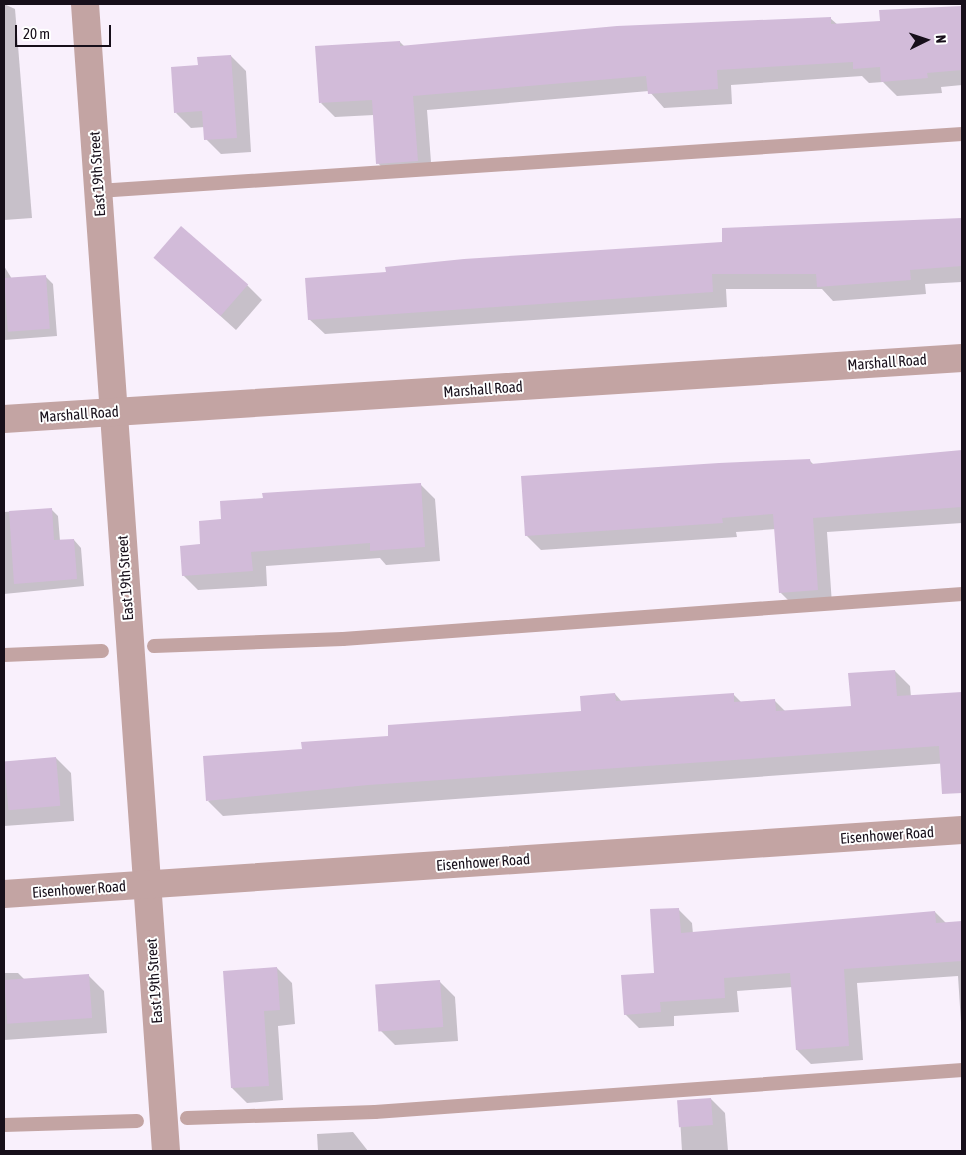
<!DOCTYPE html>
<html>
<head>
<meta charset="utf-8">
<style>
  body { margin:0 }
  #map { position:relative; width:966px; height:1155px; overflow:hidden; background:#f9f0fc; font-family:"Asap Condensed",sans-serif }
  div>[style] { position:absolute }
  .shadow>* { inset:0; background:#0003 }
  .building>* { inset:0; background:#d2bbd9; transform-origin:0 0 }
  .lane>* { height:14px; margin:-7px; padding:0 7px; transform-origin:7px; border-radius:7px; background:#c3a4a3 }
  .street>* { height:28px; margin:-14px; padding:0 14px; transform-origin:14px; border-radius:14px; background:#c3a4a3 }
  span { translate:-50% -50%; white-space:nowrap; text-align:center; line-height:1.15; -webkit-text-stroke:4px #fff; paint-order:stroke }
  .street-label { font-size:15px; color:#170f1a }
  .frame { position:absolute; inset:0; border:5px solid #170f1a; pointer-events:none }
  .north { position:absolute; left:901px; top:15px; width:50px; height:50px; -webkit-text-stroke:4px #fff; paint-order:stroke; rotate:86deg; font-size:14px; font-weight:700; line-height:20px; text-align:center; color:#170f1a }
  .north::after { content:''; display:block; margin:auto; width:18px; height:22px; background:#170f1a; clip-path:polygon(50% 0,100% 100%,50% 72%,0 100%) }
  .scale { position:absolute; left:15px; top:25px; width:96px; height:22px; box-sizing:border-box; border:2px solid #170f1a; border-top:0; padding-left:6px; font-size:15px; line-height:18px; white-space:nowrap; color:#170f1a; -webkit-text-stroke:4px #fff; paint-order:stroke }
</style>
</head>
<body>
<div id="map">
  <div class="shadow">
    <div style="clip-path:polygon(4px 4px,15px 9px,32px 218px,4px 220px)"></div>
    <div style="clip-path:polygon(962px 7px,962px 85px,941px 87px,942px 93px,897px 96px,883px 82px,869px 83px,862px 76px,731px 85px,732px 104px,664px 108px,649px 91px,427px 110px,432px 175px,392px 178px,378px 163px,374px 115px,335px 117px,321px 103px,400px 42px,405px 47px,830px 18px,838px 25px,882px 22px,881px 11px)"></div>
    <div style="clip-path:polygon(231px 56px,246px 71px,251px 152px,221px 154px,206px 139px,205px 127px,191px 128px,176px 113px)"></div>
    <div style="clip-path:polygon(962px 219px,962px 282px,925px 284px,926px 294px,833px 301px,822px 289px,726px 289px,727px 307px,325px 334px,309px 319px,723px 244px,723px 229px)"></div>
    <div style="clip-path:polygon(156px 258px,247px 285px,262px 300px,236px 330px)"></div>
    <div style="clip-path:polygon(4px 266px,12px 279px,46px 277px,53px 284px,57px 336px,4px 340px)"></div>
    <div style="clip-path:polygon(962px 452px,962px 531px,962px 523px,827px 532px,832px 604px,795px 607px,780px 592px,776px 529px,736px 532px,737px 537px,541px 550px,526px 535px,810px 461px,814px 465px)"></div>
    <div style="clip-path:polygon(420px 484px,435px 499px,440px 561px,386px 565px,380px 558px,266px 566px,267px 586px,198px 590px,183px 575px,222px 521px)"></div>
    <div style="clip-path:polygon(51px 509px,58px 516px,60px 541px,74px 540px,81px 548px,84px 586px,4px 594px,4px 512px)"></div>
    <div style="clip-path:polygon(895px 671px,910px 686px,911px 697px,962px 693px,962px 762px,223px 816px,208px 801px,303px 751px,582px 712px,615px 694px,622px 702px,733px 694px,741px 702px,774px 700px,786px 712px,852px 707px)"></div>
    <div style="clip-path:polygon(56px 758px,71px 773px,74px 821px,4px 826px,4px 762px)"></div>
    <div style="clip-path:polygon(678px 909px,692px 923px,693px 934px,935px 912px,946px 923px,962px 923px,962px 1038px,958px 976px,857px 983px,863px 1060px,811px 1064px,797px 1050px,793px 987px,737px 991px,739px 1012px,674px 1016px,674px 1026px,639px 1028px,625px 1014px,655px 974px)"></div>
    <div style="clip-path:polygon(277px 968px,292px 983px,295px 1024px,278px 1026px,283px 1100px,247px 1103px,232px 1088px)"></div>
    <div style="clip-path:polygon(4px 973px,18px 973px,25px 980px,89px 976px,104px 991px,107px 1033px,4px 1040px)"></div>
    <div style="clip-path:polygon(440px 982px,455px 997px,458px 1041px,395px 1045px,380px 1030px)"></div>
    <div style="clip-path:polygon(711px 1099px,725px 1113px,728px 1151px,682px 1151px,679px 1101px)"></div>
    <div style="clip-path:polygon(353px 1132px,368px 1151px,318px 1151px,317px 1134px)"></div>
  </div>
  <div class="building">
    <div style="clip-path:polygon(962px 6px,962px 70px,927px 73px,928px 78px,881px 82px,880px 67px,853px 69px,853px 62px,717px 70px,718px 89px,648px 94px,646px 76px,413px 96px,418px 161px,376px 164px,372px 100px,319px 103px,315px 46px,400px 41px,400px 46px,617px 26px,831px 17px,831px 24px,880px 21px,879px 10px)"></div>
    <div style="clip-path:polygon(231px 55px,237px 138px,204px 140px,202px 111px,174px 113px,171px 67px,198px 65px,197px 57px)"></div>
    <div style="clip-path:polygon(962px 218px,962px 266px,910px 270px,911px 280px,817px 287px,816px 274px,712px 274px,713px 292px,308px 320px,305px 278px,386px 272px,385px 267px,464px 259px,722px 242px,722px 228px)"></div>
    <div style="left:181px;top:226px;width:89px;height:42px;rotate:41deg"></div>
    <div style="left:46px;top:275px;width:54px;height:42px;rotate:86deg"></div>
    <div style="clip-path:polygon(962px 450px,962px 507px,813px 518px,818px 590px,779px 593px,773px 514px,722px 518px,723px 523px,525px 536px,521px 476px,719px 463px,810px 459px,811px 464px)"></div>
    <div style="clip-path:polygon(421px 483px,425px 547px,370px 551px,370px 543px,251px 552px,253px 571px,182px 576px,180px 546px,200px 544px,199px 521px,221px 519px,220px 501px,263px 498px,262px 493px)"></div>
    <div style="clip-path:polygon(52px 508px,54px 540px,74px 539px,77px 579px,14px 584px,9px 511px)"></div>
    <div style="clip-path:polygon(895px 670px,897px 696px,962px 692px,962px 793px,942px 794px,939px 746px,368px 785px,206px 801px,203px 756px,302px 749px,301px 742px,388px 736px,388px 725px,581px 711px,580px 696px,615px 693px,616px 701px,734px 693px,734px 702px,775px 699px,776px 711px,851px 706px,848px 673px)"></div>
    <div style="left:56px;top:757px;width:49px;height:52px;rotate:85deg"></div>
    <div style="clip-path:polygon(679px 908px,681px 933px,935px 911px,936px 923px,962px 921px,962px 961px,844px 969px,849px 1046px,796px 1050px,790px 973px,724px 978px,725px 998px,660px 1002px,661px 1012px,624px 1015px,621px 975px,654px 973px,650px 909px)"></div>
    <div style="clip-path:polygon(277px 967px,280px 1010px,264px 1011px,269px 1086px,231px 1088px,223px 971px)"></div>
    <div style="left:89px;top:974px;width:44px;height:85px;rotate:86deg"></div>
    <div style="left:440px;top:980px;width:47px;height:65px;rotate:86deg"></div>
    <div style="left:711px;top:1098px;width:27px;height:34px;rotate:86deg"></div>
  </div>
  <div class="lane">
    <div style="left:98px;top:191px;width:866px;rotate:-3.77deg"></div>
    <div style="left:154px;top:646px;width:189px;rotate:-2.1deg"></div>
    <div style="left:343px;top:639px;width:621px;rotate:-4.16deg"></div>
    <div style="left:4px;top:655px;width:98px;rotate:-2.3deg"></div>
    <div style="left:187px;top:1118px;width:188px;rotate:-1.8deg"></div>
    <div style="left:375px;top:1112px;width:589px;rotate:-4.09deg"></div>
    <div style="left:4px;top:1125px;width:133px;rotate:-1.7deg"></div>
  </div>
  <div class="street">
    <div style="left:85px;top:4px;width:1150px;rotate:85.96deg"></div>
    <div style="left:4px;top:419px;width:960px;rotate:-3.64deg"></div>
    <div style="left:4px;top:894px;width:960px;rotate:-3.82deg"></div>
  </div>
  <div class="street-label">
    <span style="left:97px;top:174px;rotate:-94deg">East 19th Street</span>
    <span style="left:887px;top:362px;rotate:-4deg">Marshall Road</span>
    <span style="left:483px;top:389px;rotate:-4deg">Marshall Road</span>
    <span style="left:79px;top:414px;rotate:-4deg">Marshall Road</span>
    <span style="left:125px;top:578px;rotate:-94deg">East 19th Street</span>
    <span style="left:887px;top:835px;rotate:-4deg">Eisenhower Road</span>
    <span style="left:483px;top:862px;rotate:-4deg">Eisenhower Road</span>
    <span style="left:79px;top:889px;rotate:-4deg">Eisenhower Road</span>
    <span style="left:154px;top:981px;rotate:-94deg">East 19th Street</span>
  </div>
  <div class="frame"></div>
  <div class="north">N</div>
  <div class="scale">20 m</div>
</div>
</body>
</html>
